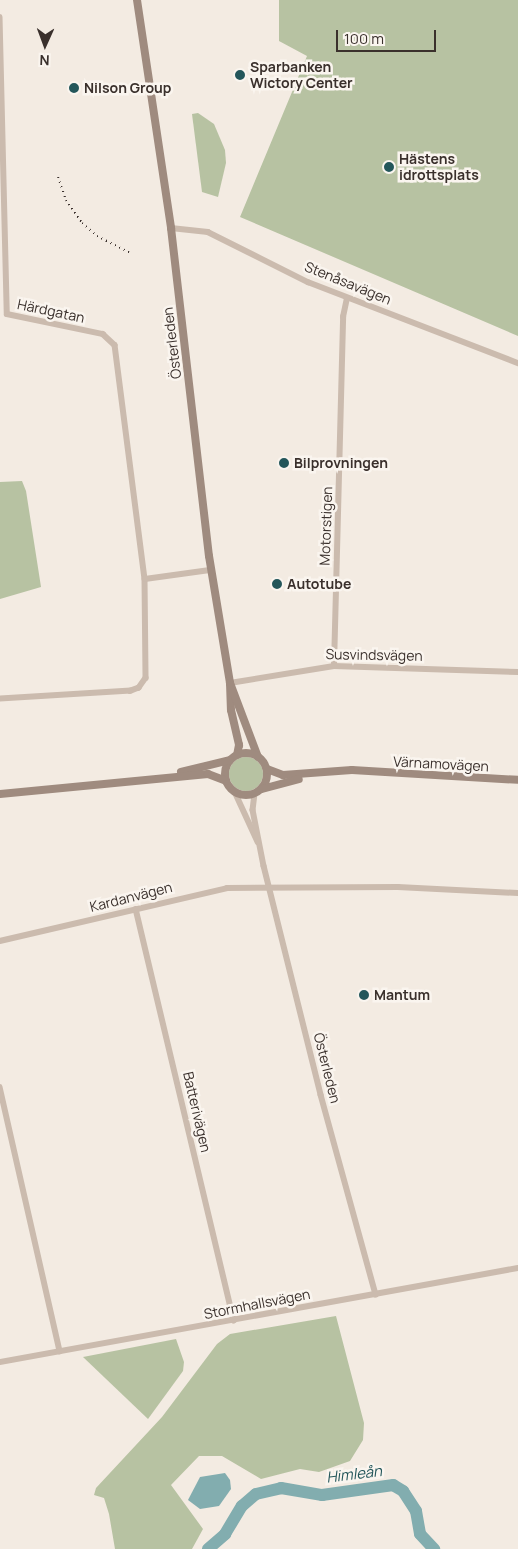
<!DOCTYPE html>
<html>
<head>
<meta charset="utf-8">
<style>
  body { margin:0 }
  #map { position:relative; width:518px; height:1549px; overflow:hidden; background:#f3ebe2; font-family:Manrope,sans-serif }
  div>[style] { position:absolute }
  .green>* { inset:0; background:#b7c2a2 }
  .round { border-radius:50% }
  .water>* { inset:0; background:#82adaf }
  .river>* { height:12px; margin:-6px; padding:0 6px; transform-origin:6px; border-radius:6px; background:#82adaf }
  .street>* { height:5.5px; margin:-2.75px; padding:0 2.75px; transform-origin:2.75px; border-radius:2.75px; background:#cbbbae }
  .secondary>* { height:8px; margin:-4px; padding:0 4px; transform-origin:4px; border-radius:4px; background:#9f8b7f }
  .secondary>.ring { margin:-4px; padding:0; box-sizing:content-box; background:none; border:8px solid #9f8b7f; border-radius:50% }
  .rail>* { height:2px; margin-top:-1px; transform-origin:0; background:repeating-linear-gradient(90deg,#3a302c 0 1px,transparent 0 5px) }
  .dots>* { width:14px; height:14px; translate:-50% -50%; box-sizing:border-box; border:2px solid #faf5ef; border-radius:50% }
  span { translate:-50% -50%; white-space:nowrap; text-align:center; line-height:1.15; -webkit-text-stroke:5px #faf5ef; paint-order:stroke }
  .poi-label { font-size:14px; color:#3a302c; font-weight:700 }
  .left { translate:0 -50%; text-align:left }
  .street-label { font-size:14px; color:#3a302c }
  .water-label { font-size:15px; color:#23565a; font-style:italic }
  .north { position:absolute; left:20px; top:20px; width:50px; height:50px; -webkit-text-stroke:4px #faf5ef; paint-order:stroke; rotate:182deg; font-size:14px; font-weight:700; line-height:20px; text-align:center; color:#3a302c }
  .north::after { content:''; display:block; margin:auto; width:18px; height:22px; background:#3a302c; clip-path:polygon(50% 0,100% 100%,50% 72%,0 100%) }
  .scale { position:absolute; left:336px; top:30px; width:100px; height:22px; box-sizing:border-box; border:2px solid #3a302c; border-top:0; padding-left:6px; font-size:15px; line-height:18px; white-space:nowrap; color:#3a302c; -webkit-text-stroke:4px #faf5ef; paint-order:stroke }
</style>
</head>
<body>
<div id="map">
  <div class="green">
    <div style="clip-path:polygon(279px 0,518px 0,518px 336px,240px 217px,307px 56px,279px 41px)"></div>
    <div style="clip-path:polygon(198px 113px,214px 124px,225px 150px,226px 163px,218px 197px,202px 192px,192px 114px)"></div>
    <div style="clip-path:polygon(22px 481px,26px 491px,41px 587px,0 599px,0 482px)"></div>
    <div class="round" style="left:229px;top:757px;width:34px;height:34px"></div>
    <div style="clip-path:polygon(336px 1316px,364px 1423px,363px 1440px,350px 1461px,319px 1472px,300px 1469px,261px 1479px,222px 1456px,199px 1456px,171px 1485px,203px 1529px,192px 1549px,115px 1549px,109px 1514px,104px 1498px,94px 1495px,96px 1488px,162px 1417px,217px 1344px,230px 1334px)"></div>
    <div style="clip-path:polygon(176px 1339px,184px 1362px,183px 1371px,148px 1419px,83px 1357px)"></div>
  </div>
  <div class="water">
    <div style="clip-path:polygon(225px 1473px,230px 1480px,231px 1489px,219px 1506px,200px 1509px,188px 1500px,200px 1477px)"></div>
  </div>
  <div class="river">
    <div style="left:208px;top:1549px;width:23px;rotate:-41deg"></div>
    <div style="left:225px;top:1534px;width:33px;rotate:-59deg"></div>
    <div style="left:242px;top:1506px;width:18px;rotate:-41deg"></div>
    <div style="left:256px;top:1494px;width:26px;rotate:-13deg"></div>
    <div style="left:281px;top:1488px;width:42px;rotate:9.7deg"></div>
    <div style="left:322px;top:1495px;width:72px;rotate:-8deg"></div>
    <div style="left:393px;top:1485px;width:12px;rotate:31deg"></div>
    <div style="left:403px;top:1491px;width:24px;rotate:57deg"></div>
    <div style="left:416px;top:1511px;width:23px;rotate:80deg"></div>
    <div style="left:420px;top:1534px;width:21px;rotate:47deg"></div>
  </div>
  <div class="street">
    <div style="left:0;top:17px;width:297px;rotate:88.6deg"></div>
    <div style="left:7px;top:314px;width:98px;rotate:11.8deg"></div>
    <div style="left:103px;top:334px;width:16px;rotate:43deg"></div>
    <div style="left:115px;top:345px;width:236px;rotate:82.7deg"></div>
    <div style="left:145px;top:579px;width:99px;rotate:89.4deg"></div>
    <div style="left:146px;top:678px;width:12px;rotate:125deg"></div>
    <div style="left:139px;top:688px;width:9px;rotate:159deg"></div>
    <div style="left:131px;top:691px;width:131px;rotate:176.5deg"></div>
    <div style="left:171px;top:228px;width:37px;rotate:6deg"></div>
    <div style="left:208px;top:232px;width:112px;rotate:26.6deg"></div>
    <div style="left:308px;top:282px;width:225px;rotate:21.1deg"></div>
    <div style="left:145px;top:579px;width:67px;rotate:-7.8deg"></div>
    <div style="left:334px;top:666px;width:349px;rotate:-88.5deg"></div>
    <div style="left:343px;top:317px;width:19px;rotate:-78deg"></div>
    <div style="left:230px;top:683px;width:105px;rotate:-9.3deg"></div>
    <div style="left:334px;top:666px;width:184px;rotate:1.9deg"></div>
    <div style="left:235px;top:792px;width:55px;rotate:65.3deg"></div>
    <div style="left:255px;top:794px;width:16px;rotate:97deg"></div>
    <div style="left:253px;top:810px;width:57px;rotate:78.9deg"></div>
    <div style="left:264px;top:866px;width:236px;rotate:76deg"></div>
    <div style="left:321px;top:1095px;width:207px;rotate:74.6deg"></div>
    <div style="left:136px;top:909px;width:423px;rotate:76.6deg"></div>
    <div style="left:0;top:941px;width:233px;rotate:-13.1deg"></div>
    <div style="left:227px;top:888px;width:171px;rotate:-0.3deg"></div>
    <div style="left:398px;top:887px;width:120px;rotate:2.9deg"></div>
    <div style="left:0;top:1087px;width:271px;rotate:77.2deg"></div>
    <div style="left:0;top:1362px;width:526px;rotate:-10.29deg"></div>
  </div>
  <div class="secondary">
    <div style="left:137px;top:0;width:231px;rotate:81.5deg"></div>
    <div style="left:171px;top:228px;width:330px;rotate:83.4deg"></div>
    <div style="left:209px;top:556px;width:129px;rotate:80.6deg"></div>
    <div style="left:230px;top:683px;width:27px;rotate:88deg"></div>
    <div style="left:231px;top:710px;width:36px;rotate:77deg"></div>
    <div style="left:239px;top:745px;width:10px;rotate:101deg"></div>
    <div style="left:230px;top:683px;width:79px;rotate:69.3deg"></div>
    <div class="ring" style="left:225px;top:753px;width:34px;height:34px"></div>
    <div style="left:267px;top:769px;width:17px;rotate:21deg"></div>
    <div style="left:283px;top:775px;width:69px;rotate:-4.1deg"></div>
    <div style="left:352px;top:770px;width:166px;rotate:3.4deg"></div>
    <div style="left:181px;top:772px;width:50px;rotate:-13.8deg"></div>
    <div style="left:262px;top:789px;width:38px;rotate:-15deg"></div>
    <div style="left:0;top:794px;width:209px;rotate:-5.5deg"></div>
    <div style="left:208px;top:774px;width:19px;rotate:21deg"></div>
  </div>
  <div class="rail">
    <div style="left:58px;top:177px;width:24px;rotate:71deg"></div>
    <div style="left:66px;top:200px;width:28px;rotate:55deg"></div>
    <div style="left:82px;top:223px;width:20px;rotate:41deg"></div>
    <div style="left:97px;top:236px;width:36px;rotate:27deg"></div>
  </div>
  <div class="dots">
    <div style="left:240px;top:75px;background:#23565a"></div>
    <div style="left:74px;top:88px;background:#23565a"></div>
    <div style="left:389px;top:167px;background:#23565a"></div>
    <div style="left:284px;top:463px;background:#23565a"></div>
    <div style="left:277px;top:584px;background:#23565a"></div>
    <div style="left:364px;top:995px;background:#23565a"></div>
  </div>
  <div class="poi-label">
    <span class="left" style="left:250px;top:75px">Sparbanken<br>Wictory Center</span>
    <span class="left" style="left:84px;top:88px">Nilson Group</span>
    <span class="left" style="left:399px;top:167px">Hästens<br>idrottsplats</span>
    <span class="left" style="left:294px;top:463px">Bilprovningen</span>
    <span class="left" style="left:287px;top:584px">Autotube</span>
    <span class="left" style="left:374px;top:995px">Mantum</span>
  </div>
  <div class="street-label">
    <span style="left:348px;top:283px;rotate:22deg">Stenåsavägen</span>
    <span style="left:51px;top:311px;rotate:12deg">Härdgatan</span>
    <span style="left:172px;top:343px;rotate:-97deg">Österleden</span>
    <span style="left:326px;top:526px;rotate:-88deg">Motorstigen</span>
    <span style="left:374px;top:655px;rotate:1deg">Susvindsvägen</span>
    <span style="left:441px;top:764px;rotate:3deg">Värnamovägen</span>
    <span style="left:131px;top:897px;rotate:-14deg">Kardanvägen</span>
    <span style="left:327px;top:1068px;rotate:76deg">Österleden</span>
    <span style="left:197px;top:1112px;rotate:77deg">Batterivägen</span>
    <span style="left:257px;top:1304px;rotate:-11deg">Stormhallsvägen</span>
  </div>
  <div class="water-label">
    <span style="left:354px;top:1474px;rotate:-7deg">Himleån</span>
  </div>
  <div class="north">N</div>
  <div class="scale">100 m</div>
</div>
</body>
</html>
